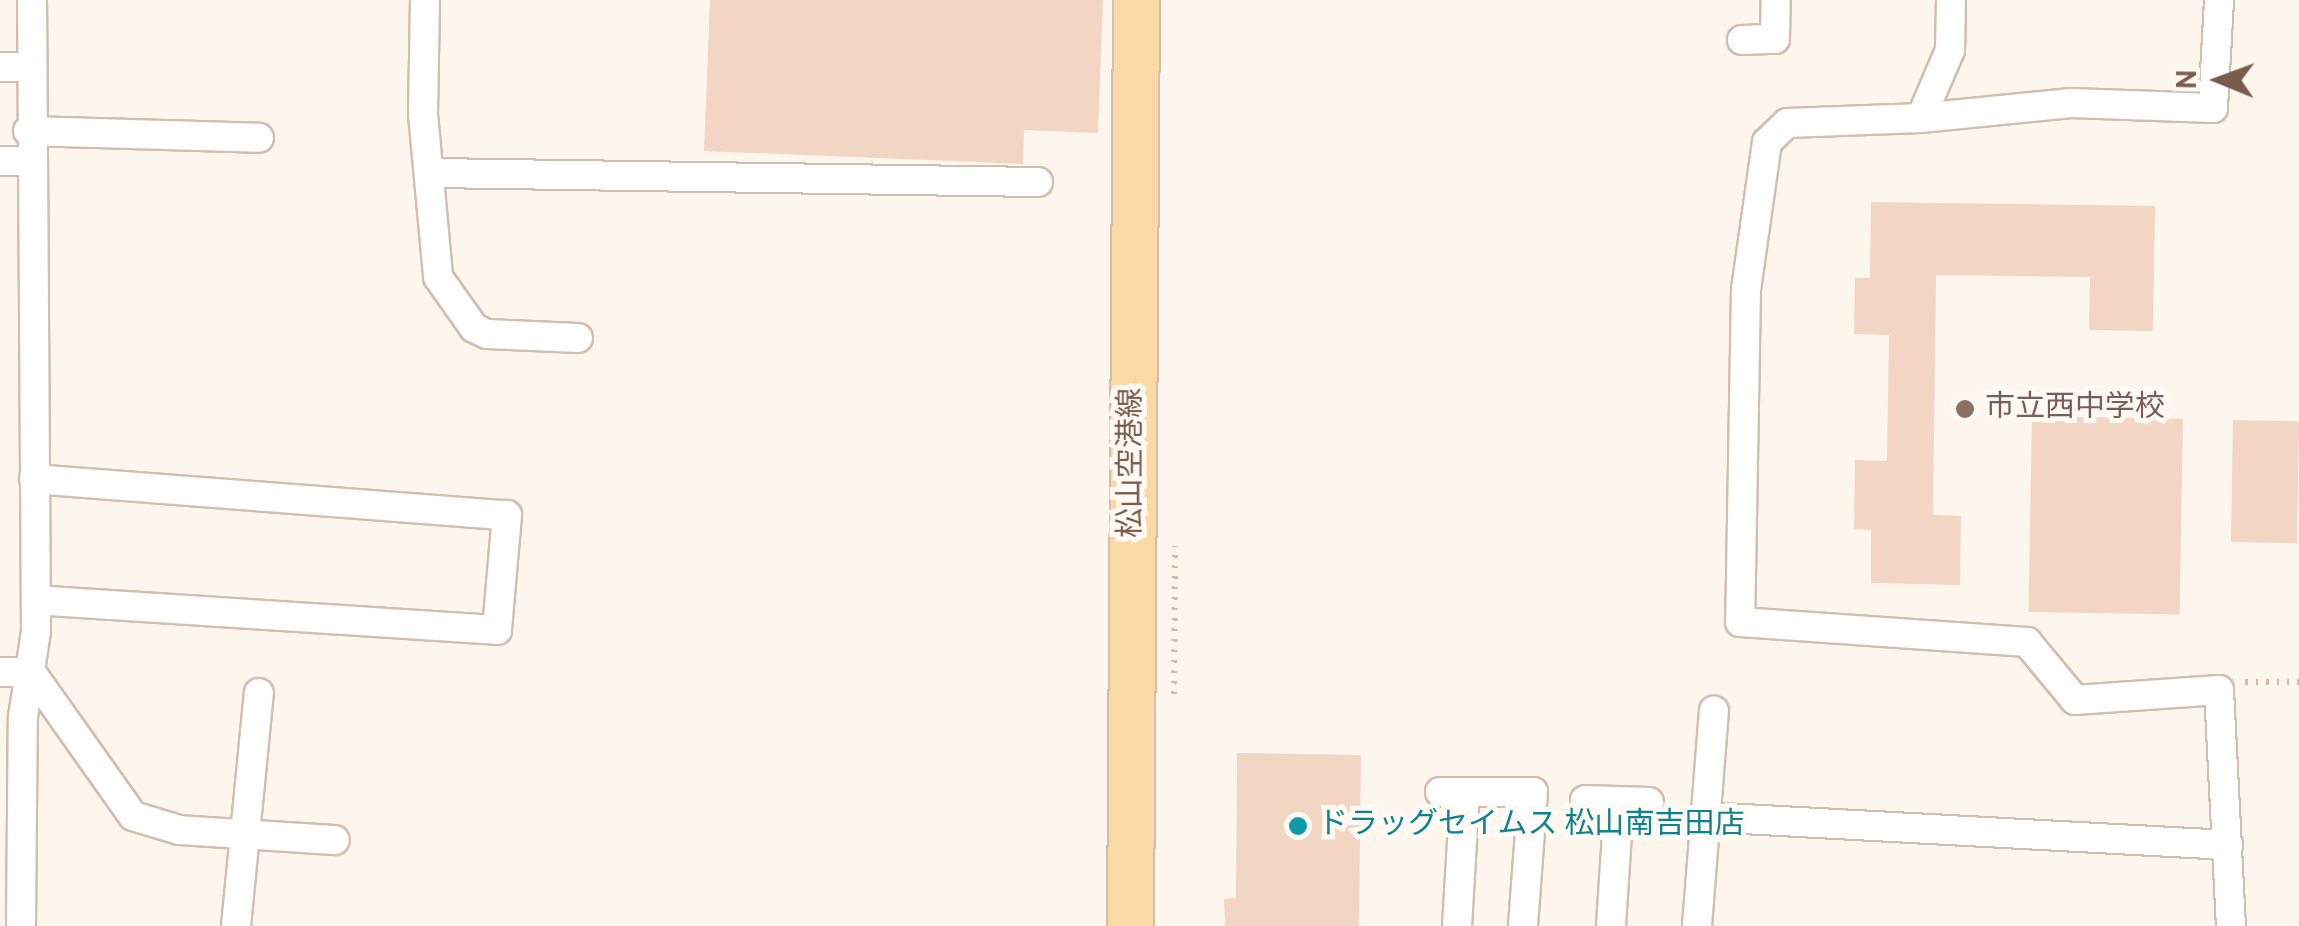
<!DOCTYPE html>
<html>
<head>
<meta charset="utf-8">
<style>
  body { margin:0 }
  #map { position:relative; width:2299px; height:926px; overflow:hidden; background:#fdf6ec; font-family:Overpass,"Noto Sans JP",sans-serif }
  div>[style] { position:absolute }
  .building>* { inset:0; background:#f3d5c3; transform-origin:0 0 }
  .path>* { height:6px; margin-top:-3px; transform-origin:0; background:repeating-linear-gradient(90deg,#d9b8a5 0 2.5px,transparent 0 10.5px) }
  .roads { filter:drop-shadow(2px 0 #d1beb0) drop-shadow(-2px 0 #d1beb0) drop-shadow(0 2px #d1beb0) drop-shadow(0 -2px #d1beb0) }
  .minor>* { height:28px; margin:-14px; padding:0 14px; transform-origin:14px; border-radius:14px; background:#fff }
  .primary>* { height:45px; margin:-22.5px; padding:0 22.5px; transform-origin:22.5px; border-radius:22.5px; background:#fbd9a5 }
  .dots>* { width:28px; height:28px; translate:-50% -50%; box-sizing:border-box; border:5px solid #fffaf3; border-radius:50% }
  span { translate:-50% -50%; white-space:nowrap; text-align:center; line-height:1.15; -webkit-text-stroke:10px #fffaf3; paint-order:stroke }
  .education-label { font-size:30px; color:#785e54 }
  .left { translate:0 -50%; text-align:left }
  .street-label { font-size:30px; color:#7a5c4d }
  .culture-label { font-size:30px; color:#0d838f }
  .north { position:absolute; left:2169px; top:30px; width:100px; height:100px; -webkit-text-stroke:8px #fffaf3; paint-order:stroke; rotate:271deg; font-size:28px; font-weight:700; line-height:40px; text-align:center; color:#7a5c4d }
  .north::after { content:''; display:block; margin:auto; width:35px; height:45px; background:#7a5c4d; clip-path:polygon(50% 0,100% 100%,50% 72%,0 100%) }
</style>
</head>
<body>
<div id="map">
  <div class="building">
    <div style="clip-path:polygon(710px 0,1103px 0,1098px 133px,1024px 130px,1023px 164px,704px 151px)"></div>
    <div style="clip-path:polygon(1871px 202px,2155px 206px,2153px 331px,2089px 330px,2090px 277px,1936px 275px,1933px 515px,1961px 516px,1960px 585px,1871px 583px,1871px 530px,1854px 529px,1855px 460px,1887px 461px,1889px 335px,1854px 334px,1855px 278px,1870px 278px)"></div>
    <div style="left:2032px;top:416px;width:151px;height:196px;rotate:1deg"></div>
    <div style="left:2233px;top:420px;width:66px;height:122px;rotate:1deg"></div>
    <div style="clip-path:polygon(1237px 753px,1361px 755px,1359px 926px,1225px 926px,1224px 899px,1236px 898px)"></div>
  </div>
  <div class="path">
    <div style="left:2245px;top:682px;width:54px"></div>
    <div style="left:1174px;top:694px;width:148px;rotate:-89.6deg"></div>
  </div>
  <div class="roads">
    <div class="minor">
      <div style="left:425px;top:0;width:114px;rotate:91deg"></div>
      <div style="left:423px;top:114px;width:164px;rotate:84.7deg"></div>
      <div style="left:438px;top:277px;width:62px;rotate:54.8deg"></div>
      <div style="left:474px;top:328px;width:14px;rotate:25deg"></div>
      <div style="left:487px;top:334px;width:91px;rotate:2.5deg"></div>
      <div style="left:1951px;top:0;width:50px;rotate:91.1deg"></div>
      <div style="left:1950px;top:50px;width:74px;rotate:113.1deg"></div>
      <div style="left:1921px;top:118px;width:134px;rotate:177.9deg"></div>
      <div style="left:1787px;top:123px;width:28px;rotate:136deg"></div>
      <div style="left:1767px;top:142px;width:148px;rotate:98.1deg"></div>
      <div style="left:1746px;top:289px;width:333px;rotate:91deg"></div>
      <div style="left:1740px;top:622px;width:288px;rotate:4deg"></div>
      <div style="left:2027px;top:642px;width:75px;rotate:50.4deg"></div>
      <div style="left:2075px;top:700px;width:144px;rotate:-4deg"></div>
      <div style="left:2219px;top:690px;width:236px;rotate:87.1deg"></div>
      <div style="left:1742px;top:40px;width:33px;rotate:-2deg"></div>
      <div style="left:1775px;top:39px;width:39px;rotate:-89deg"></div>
      <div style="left:0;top:67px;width:30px"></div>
      <div style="left:1921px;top:118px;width:151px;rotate:-5.7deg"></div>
      <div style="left:2071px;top:103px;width:142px;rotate:2deg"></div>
      <div style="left:2213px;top:108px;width:108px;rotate:-86.8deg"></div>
      <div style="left:28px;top:131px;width:231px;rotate:1.7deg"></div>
      <div style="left:0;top:161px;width:29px"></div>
      <div style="left:432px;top:173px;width:606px;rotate:0.85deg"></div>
      <div style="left:34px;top:479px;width:474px;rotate:4.4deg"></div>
      <div style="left:507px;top:515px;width:115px;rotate:95deg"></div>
      <div style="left:497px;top:630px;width:462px;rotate:-176.3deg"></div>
      <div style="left:0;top:672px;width:31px"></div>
      <div style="left:31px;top:672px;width:176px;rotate:54.7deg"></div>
      <div style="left:133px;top:816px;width:48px;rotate:16.9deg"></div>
      <div style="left:179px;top:830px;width:156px;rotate:3.7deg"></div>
      <div style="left:1440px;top:792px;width:93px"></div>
      <div style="left:1533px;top:792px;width:134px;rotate:94.3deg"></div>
      <div style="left:1585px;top:800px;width:64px;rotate:1.8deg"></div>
      <div style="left:1706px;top:817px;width:523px;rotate:3.07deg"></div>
      <div style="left:21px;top:926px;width:209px;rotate:-89.5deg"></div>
      <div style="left:23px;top:717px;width:87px;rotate:-81.4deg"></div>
      <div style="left:36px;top:631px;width:631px;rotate:-90.36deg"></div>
      <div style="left:236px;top:926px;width:234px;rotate:-84.4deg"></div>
      <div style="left:1457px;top:926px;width:134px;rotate:-86.6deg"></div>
      <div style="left:1611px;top:926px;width:125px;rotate:-86.3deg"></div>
      <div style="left:1697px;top:926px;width:216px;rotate:-85.5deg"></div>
    </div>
    <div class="primary">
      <div style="left:1130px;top:926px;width:926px;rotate:-89.63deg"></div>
    </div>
  </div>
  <div class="dots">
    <div style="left:1965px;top:409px;background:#8d6e63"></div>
    <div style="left:1298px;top:826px;background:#0f9aa8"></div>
  </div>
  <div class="education-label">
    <span class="left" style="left:1985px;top:409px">市立西中学校</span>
  </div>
  <div class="street-label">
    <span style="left:1133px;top:463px;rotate:-90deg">松山空港線</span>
  </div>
  <div class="culture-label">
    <span class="left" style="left:1318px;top:826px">ドラッグセイムス 松山南吉田店</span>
  </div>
  <div class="north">N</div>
</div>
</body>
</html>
